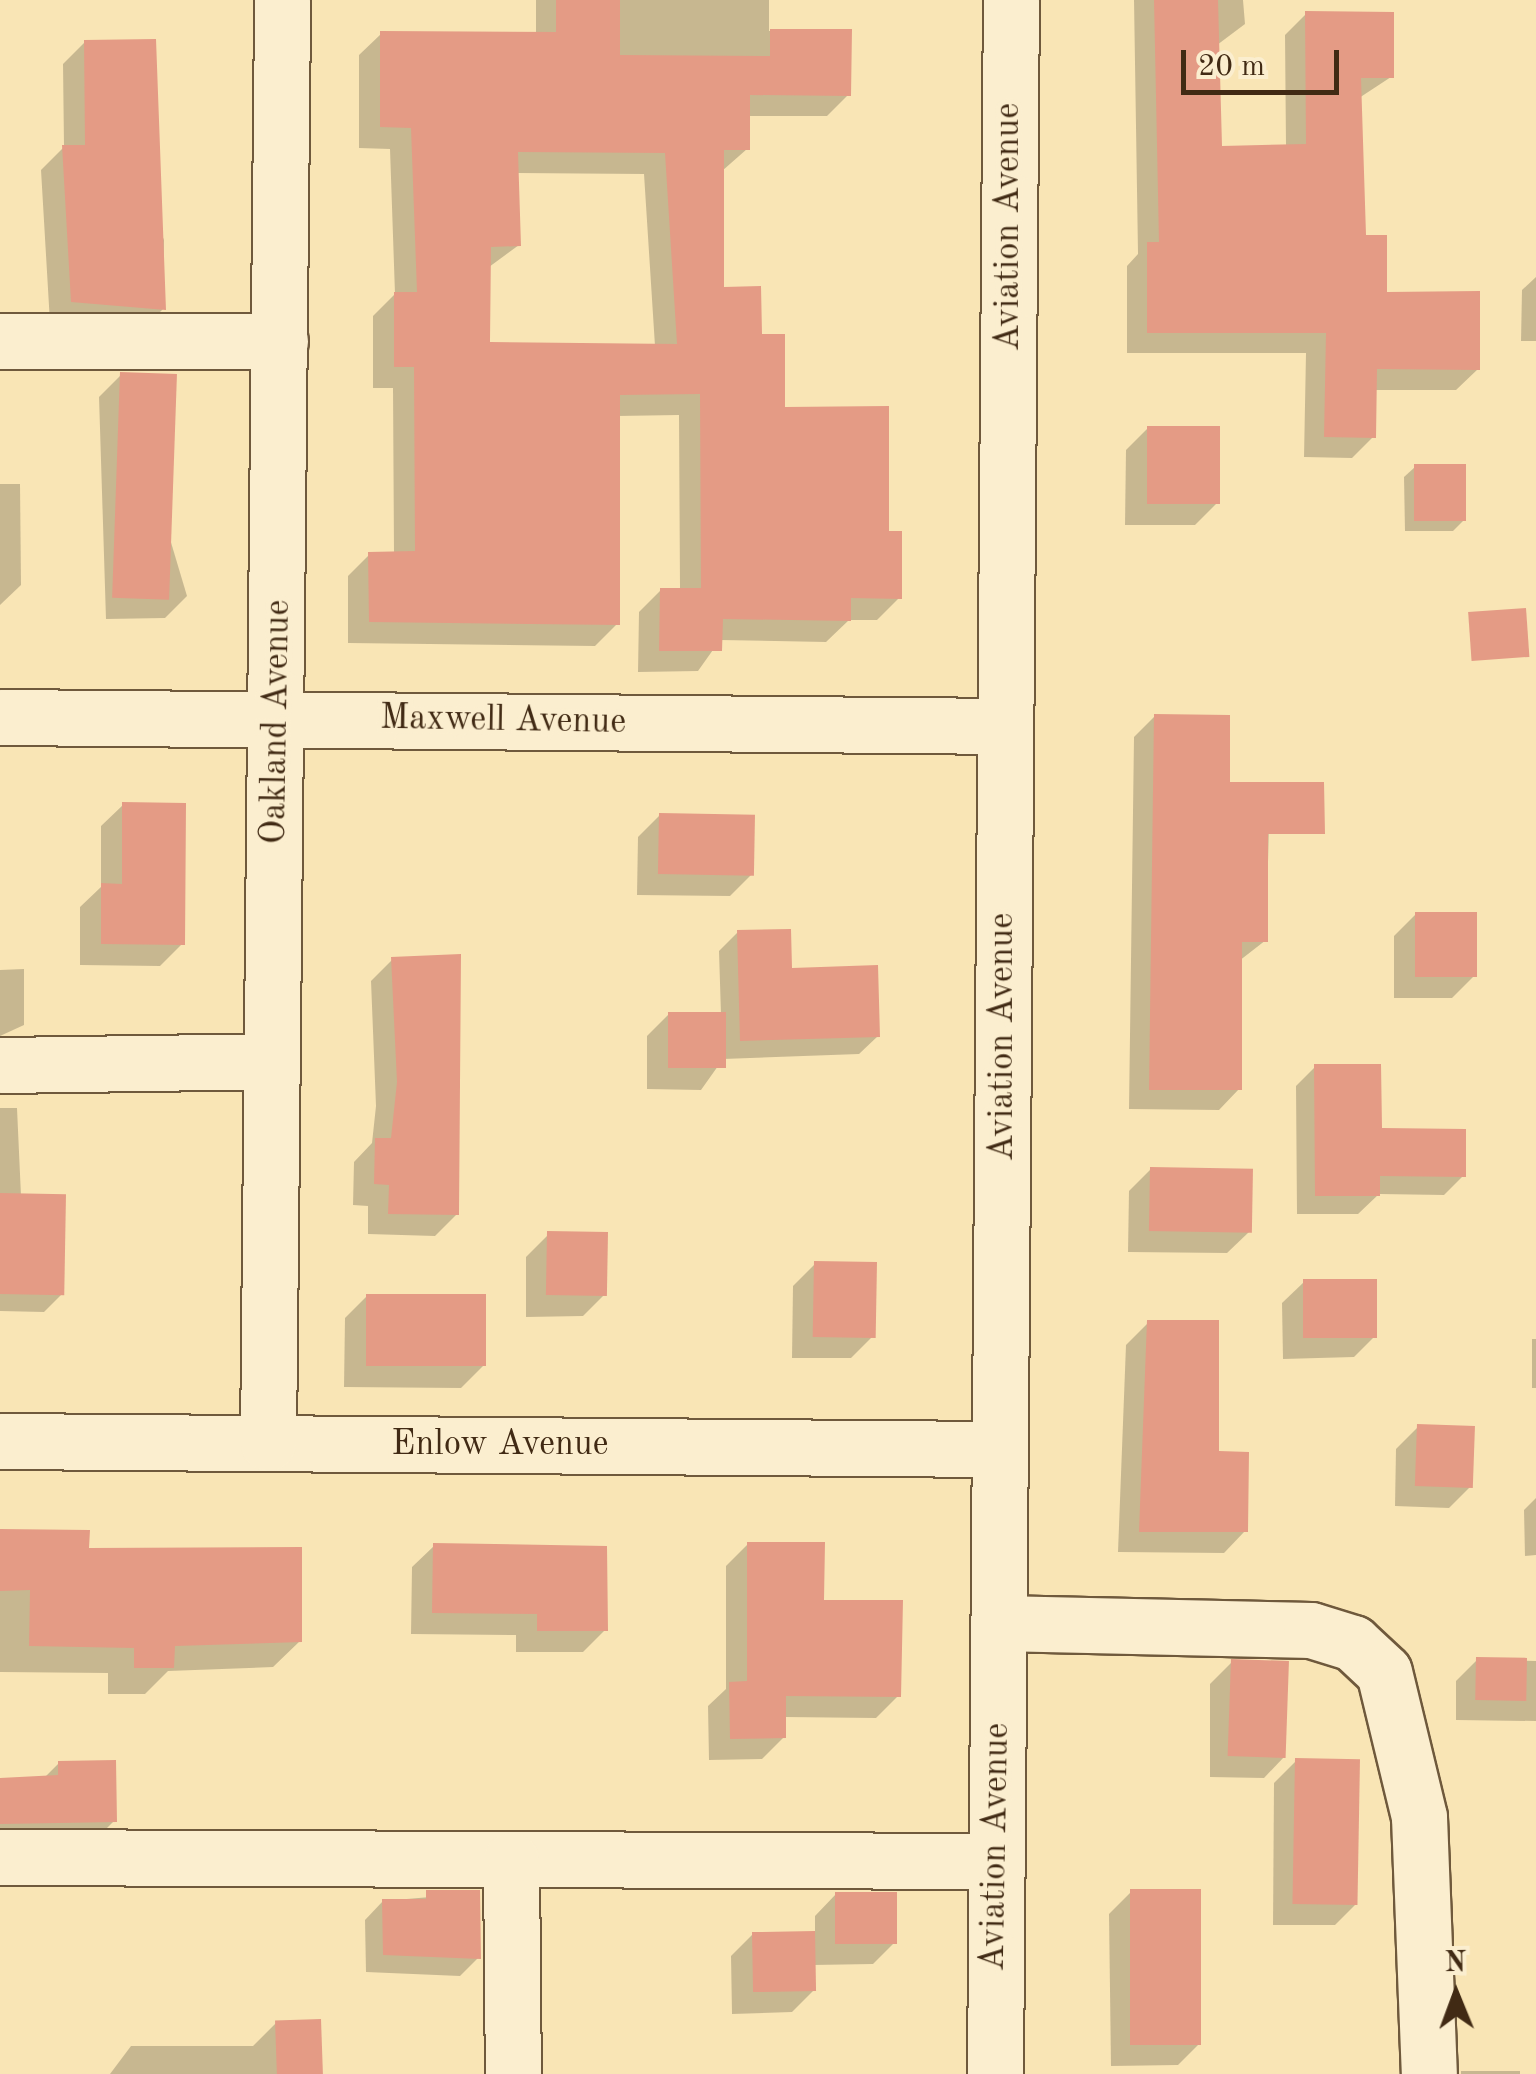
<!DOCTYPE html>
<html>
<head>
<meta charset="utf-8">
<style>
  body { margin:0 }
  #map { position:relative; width:1536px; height:2074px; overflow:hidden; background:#f9e5b5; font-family:"Old Standard TT",serif }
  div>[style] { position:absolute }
  .shadow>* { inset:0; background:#0003; transform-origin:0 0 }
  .building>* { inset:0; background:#e49b85; transform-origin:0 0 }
  .roads { filter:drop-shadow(2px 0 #6f593c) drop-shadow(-2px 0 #6f593c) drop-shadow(0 2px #6f593c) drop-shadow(0 -2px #6f593c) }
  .minor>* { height:55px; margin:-27.5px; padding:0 27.5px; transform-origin:27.5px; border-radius:27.5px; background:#fbeecf }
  span { translate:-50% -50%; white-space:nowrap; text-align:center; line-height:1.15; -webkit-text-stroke:10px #fbeecf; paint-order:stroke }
  .street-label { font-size:35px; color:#412a14 }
  .north { position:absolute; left:1406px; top:1944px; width:100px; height:100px; -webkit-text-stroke:8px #fbeecf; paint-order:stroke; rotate:359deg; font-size:28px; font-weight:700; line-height:40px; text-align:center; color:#412a14 }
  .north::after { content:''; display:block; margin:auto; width:35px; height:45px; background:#412a14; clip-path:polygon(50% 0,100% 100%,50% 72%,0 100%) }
  .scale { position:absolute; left:1181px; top:50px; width:158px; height:45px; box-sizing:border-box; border:5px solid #412a14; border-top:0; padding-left:12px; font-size:30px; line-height:35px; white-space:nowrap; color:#412a14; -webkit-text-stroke:8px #fbeecf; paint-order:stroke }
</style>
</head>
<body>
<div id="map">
  <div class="shadow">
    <div style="clip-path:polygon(evenodd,536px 0,769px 0,769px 31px,849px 31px,849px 94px,827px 116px,747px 116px,747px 149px,722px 171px,721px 289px,759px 337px,783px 409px,887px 533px,899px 598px,877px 620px,849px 620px,826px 642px,720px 640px,698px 671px,638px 672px,639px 612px,661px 590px,680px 590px,679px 415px,617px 416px,617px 624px,595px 646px,348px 643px,348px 576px,370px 554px,394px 554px,393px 388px,373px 388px,373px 316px,395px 294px,390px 149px,359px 148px,359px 55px,381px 34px,536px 35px,536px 0,516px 173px,644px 174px,655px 346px,488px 344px,489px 267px,519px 245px,516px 173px)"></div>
    <div style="clip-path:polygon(1134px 0,1243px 0,1245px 24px,1217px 45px,1220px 149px,1286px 147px,1285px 35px,1306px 14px,1391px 77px,1359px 98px,1364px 237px,1384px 294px,1478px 369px,1456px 390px,1374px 390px,1373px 437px,1352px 458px,1304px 457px,1306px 353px,1127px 353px,1127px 266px,1138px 254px)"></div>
    <div style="clip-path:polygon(85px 42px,164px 240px,163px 309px,141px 331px,50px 323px,41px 170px,64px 147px,63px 64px)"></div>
    <div style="clip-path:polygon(1536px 277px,1536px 341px,1521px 341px,1522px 290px)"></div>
    <div style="clip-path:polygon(121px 375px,187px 596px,165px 618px,106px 619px,99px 397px)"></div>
    <div style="clip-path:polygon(1148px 428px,1217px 503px,1195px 525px,1125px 525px,1126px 450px)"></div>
    <div style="clip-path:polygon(1415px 467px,1464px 520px,1453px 531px,1405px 531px,1404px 477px)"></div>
    <div style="clip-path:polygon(0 484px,20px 484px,21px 585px,0 605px)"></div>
    <div style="clip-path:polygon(1155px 716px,1227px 785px,1270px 785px,1266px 940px,1239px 961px,1239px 1089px,1219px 1110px,1129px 1109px,1134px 737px)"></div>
    <div style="clip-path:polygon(123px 805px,182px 944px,160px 966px,80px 965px,80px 907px,101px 887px,101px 826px)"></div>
    <div style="clip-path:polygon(660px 815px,752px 874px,730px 896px,637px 895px,638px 837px)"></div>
    <div style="clip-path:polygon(1416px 914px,1474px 976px,1452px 998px,1394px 998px,1394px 936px)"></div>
    <div style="clip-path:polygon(738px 932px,878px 1036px,859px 1054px,723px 1059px,701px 1090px,647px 1089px,647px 1036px,669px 1014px,721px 1015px,719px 951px)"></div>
    <div style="clip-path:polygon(393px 959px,457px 1214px,435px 1236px,368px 1234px,368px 1206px,353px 1205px,354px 1162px,372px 1143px,376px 1106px,371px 981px)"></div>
    <div style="clip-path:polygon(24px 969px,24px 1025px,0 1036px,0 970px)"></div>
    <div style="clip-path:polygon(1315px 1067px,1379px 1130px,1463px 1176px,1444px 1195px,1379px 1194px,1358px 1214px,1297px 1214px,1296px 1086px)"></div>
    <div style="clip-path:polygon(0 1108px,17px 1108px,21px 1196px,63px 1293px,44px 1312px,0 1311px)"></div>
    <div style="clip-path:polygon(1151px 1169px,1249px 1232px,1227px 1253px,1128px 1252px,1129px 1191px)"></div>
    <div style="clip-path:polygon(548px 1235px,605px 1294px,583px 1316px,526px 1317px,526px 1257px)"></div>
    <div style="clip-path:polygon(815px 1264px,873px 1336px,851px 1358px,792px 1358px,793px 1286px)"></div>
    <div style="clip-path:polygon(1304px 1282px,1376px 1335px,1354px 1357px,1283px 1359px,1282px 1303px)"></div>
    <div style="clip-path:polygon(367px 1296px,483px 1366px,461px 1388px,344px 1387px,345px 1318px)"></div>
    <div style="clip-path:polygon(1148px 1323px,1245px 1531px,1224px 1553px,1118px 1552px,1126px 1345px)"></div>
    <div style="left:1536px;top:1339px;width:49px;height:4px;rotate:90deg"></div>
    <div style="clip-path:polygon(1418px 1427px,1471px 1486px,1449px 1508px,1395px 1506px,1396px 1449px)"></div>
    <div style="clip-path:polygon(1536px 1498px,1536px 1555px,1525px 1556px,1524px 1510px)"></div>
    <div style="clip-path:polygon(0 1531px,87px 1551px,300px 1641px,273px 1667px,168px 1671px,145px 1694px,108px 1694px,108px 1673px,0 1672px)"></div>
    <div style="clip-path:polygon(748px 1544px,822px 1602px,898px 1696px,876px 1718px,784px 1717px,784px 1737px,762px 1759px,709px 1760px,708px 1706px,726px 1689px,726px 1566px)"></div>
    <div style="clip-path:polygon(434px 1546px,605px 1630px,583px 1652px,516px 1652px,516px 1635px,411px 1634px,412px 1567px)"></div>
    <div style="clip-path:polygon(1477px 1660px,1536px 1661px,1536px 1721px,1456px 1720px,1456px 1681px)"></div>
    <div style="clip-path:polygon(1232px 1662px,1285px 1756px,1264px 1778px,1210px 1777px,1210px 1684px)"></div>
    <div style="clip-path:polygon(1296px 1761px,1357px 1903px,1335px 1925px,1273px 1925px,1274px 1783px)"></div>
    <div style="clip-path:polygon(59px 1763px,114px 1821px,92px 1843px,0 1848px,0 1780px,44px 1778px)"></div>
    <div style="clip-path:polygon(1131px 1892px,1200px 2043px,1178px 2065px,1111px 2066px,1109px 1914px)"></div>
    <div style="clip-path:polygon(478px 1893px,478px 1958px,460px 1976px,366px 1972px,365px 1920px,383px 1901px)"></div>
    <div style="clip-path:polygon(836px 1894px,895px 1942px,873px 1964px,813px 1965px,814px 1990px,792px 2012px,732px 2014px,731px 1956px,753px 1934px,815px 1933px,815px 1916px)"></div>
    <div style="clip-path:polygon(276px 2023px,321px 2074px,110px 2074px,131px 2046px,253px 2046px)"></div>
    <div style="left:1461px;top:2071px;width:59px;height:4px"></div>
  </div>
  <div class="building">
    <div style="clip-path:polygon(evenodd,556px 0,620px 0,620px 55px,770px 56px,770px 29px,852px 29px,851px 96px,750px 95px,750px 150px,724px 150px,724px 287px,761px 286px,762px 334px,785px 334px,785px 407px,889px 406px,889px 531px,902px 531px,902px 599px,851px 598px,851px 621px,723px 619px,722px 651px,659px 651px,660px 588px,701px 588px,700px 394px,620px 395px,620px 625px,369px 622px,368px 552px,415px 551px,414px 367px,394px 367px,394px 292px,417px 292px,411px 128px,380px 127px,380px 31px,556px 32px,556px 0,518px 152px,665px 153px,677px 344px,490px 342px,491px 247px,521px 246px,518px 152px)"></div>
    <div style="clip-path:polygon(1154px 0,1218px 0,1222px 146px,1306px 144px,1305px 11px,1394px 12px,1394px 78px,1361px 78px,1366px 235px,1387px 235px,1387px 292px,1480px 291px,1480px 370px,1377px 369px,1376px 438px,1324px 437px,1326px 333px,1147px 333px,1147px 242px,1159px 242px)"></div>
    <div style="clip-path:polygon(156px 39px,166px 310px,71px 302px,62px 145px,85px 145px,84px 40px)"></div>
    <div style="left:120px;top:372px;width:57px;height:226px;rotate:2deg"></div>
    <div style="left:1147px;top:426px;width:73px;height:78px"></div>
    <div style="left:1414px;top:464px;width:52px;height:57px"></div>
    <div style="left:1526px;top:608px;width:49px;height:58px;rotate:86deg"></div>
    <div style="clip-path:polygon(1154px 714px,1230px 715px,1230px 782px,1324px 782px,1325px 834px,1268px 834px,1268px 942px,1242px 942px,1242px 1090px,1149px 1090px)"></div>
    <div style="clip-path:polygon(122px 802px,186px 803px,185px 945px,101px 944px,101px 883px,122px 884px)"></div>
    <div style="left:659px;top:813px;width:96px;height:61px;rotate:1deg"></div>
    <div style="left:1415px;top:912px;width:62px;height:65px"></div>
    <div style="clip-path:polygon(791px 929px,792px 968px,878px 965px,880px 1037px,740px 1041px,737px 930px)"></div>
    <div style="clip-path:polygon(461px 954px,459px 1215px,388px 1214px,389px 1185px,374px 1184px,375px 1138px,391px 1138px,397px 1082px,391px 957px)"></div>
    <div style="left:668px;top:1012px;width:58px;height:56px"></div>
    <div style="clip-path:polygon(1314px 1064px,1381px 1064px,1382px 1128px,1466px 1129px,1466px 1177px,1380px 1176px,1380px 1196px,1315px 1196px)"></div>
    <div style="left:1150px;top:1167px;width:103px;height:64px;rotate:1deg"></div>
    <div style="left:0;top:1193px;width:66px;height:101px;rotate:1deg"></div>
    <div style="left:608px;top:1232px;width:64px;height:61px;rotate:91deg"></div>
    <div style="left:814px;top:1261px;width:63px;height:76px;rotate:1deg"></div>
    <div style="left:1303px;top:1279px;width:74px;height:59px"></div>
    <div style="left:366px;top:1294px;width:120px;height:72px"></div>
    <div style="clip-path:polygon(1147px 1320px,1219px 1320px,1219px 1451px,1249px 1452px,1248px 1532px,1139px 1532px)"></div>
    <div style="left:1417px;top:1424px;width:58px;height:62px;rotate:2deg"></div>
    <div style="clip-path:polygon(0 1529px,90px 1530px,89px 1548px,302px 1547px,302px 1642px,175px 1646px,174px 1668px,134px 1668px,134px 1648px,29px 1646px,30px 1590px,0 1591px)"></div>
    <div style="clip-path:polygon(747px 1542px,825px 1542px,824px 1600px,903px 1600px,901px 1697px,786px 1696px,786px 1738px,730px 1739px,729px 1682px,747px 1681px)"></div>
    <div style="clip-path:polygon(433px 1543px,607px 1546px,608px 1631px,537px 1631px,537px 1614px,432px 1613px)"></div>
    <div style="left:1476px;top:1657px;width:51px;height:43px;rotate:1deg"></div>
    <div style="left:1231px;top:1659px;width:58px;height:97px;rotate:2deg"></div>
    <div style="left:1295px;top:1758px;width:65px;height:146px;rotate:1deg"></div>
    <div style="clip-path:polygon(116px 1760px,117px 1822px,0 1824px,0 1778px,58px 1775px,58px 1761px)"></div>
    <div style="left:1130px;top:1889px;width:71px;height:156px"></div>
    <div style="clip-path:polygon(426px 1890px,480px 1890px,481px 1959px,383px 1955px,382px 1899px,426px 1899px)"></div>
    <div style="left:835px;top:1892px;width:62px;height:52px"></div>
    <div style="left:815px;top:1931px;width:60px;height:63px;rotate:89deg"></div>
    <div style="left:321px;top:2019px;width:55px;height:46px;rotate:88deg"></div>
  </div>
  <div class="roads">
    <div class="minor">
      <div style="left:0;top:341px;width:280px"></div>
      <div style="left:0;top:717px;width:1005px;rotate:0.51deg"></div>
      <div style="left:0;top:1065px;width:272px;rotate:-0.8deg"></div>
      <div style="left:0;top:1441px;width:1000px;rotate:0.46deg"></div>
      <div style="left:268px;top:1443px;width:1443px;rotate:-89.44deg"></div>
      <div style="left:999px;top:1623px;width:312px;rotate:1.3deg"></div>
      <div style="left:1311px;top:1630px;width:44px;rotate:17.2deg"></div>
      <div style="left:1353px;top:1643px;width:42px;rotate:43.1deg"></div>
      <div style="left:1384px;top:1672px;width:149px;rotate:76.4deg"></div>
      <div style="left:1419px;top:1817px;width:257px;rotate:87.8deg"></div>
      <div style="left:0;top:1857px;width:996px;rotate:0.23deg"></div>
      <div style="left:511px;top:1860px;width:214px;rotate:89.5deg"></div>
      <div style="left:995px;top:2074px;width:2074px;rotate:-89.56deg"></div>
    </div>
  </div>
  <div class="street-label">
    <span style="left:1009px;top:227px;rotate:-90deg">Aviation Avenue</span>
    <span style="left:503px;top:721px;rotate:1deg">Maxwell Avenue</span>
    <span style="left:277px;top:722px;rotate:-89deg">Oakland Avenue</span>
    <span style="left:1003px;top:1037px;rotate:-90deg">Aviation Avenue</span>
    <span style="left:500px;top:1445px">Enlow Avenue</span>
    <span style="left:996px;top:1847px;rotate:-89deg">Aviation Avenue</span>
  </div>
  <div class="north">N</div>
  <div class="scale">20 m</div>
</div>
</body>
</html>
